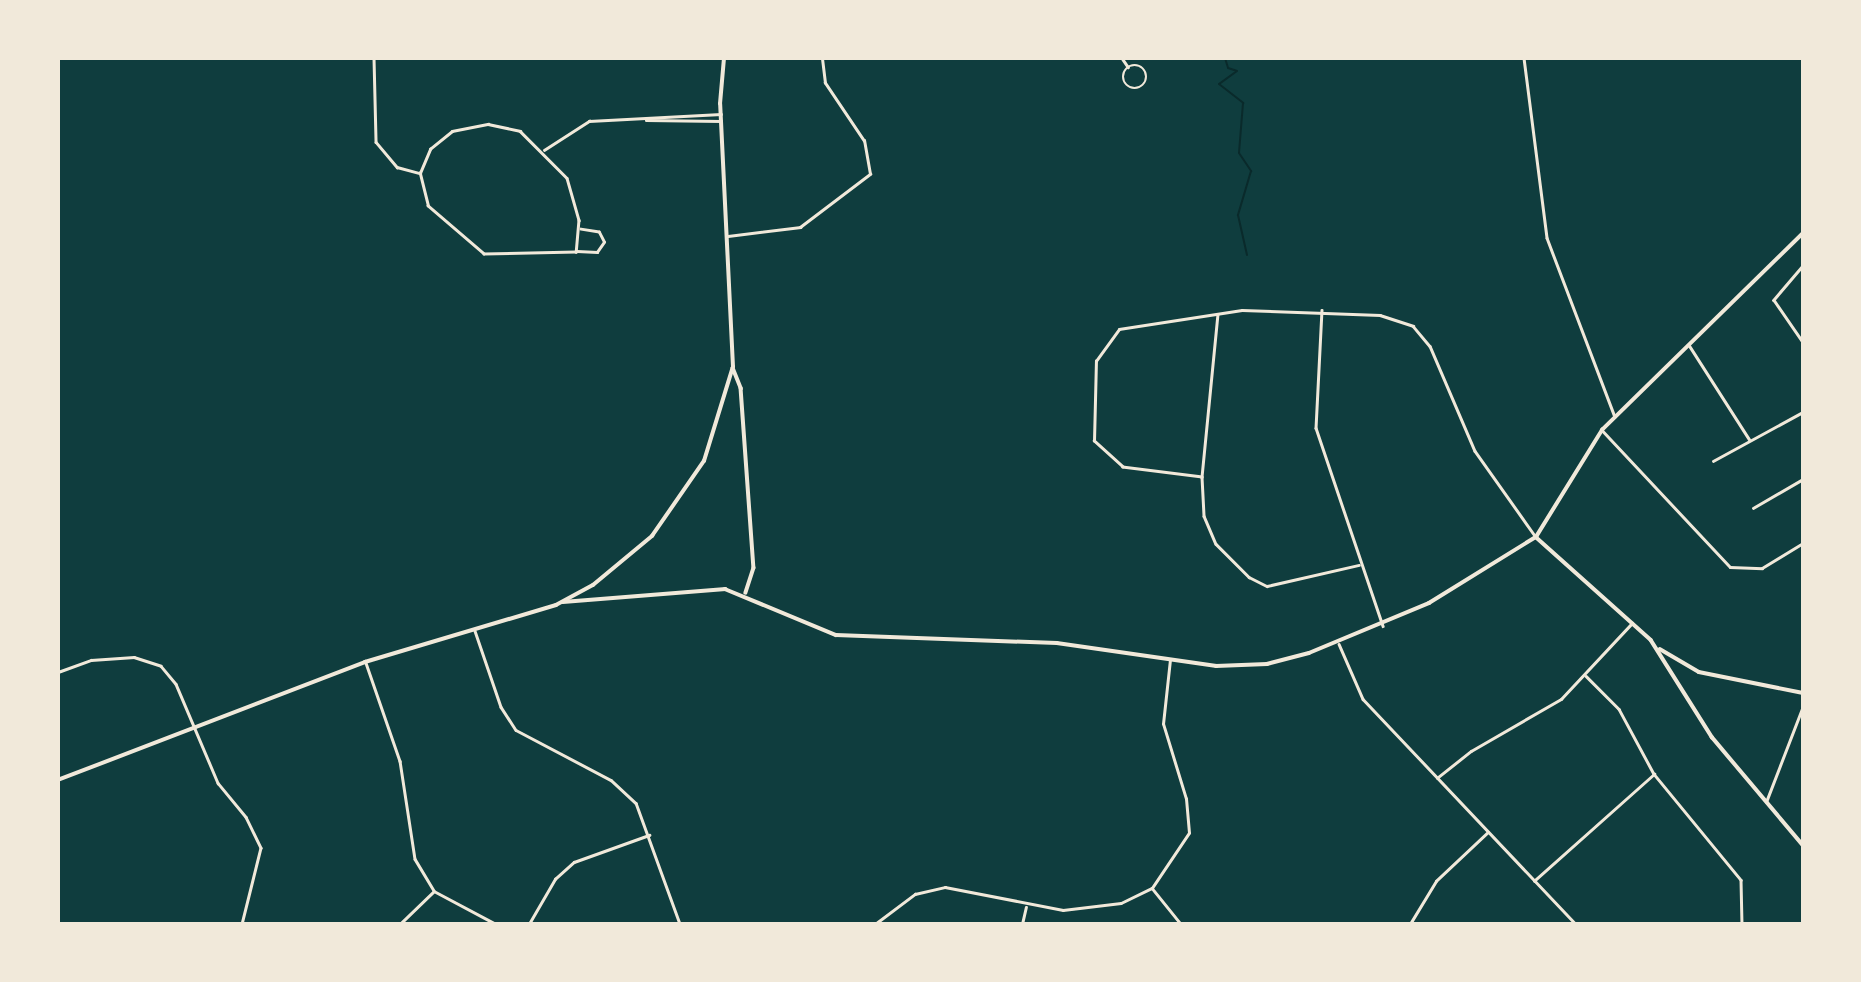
<!DOCTYPE html>
<html>
<head>
<meta charset="utf-8">
<style>
  body { margin:0 }
  #map { position:relative; width:1861px; height:982px; overflow:hidden; background:#0f3d3e; font-family:Manrope,sans-serif }
  div>[style] { position:absolute }
  .stream>* { height:2px; margin:-1px; padding:0 1px; transform-origin:1px; border-radius:1px; background:#0a2a2b }
  .minor>* { height:2.5px; margin:-1.25px; padding:0 1.25px; transform-origin:1.25px; border-radius:1.25px; background:#f1e9da }
  .minor>.ring { margin:-1.25px; padding:0; box-sizing:content-box; background:none; border:2.5px solid #f1e9da; border-radius:50% }
  .tertiary>* { height:3.5px; margin:-1.75px; padding:0 1.75px; transform-origin:1.75px; border-radius:1.75px; background:#f1e9da }
  span { translate:-50% -50%; white-space:nowrap; text-align:center; line-height:1.15; -webkit-text-stroke:7px #f1e9da; paint-order:stroke }
  .frame { position:absolute; inset:0; border:60px solid #f1e9da; pointer-events:none }
</style>
</head>
<body>
<div id="map">
  <div class="stream">
    <div style="left:1225px;top:58px;width:10px;rotate:73deg"></div>
    <div style="left:1228px;top:68px;width:9px;rotate:18deg"></div>
    <div style="left:1237px;top:71px;width:22px;rotate:144deg"></div>
    <div style="left:1219px;top:84px;width:31px;rotate:38deg"></div>
    <div style="left:1243px;top:103px;width:50px;rotate:94.6deg"></div>
    <div style="left:1239px;top:153px;width:22px;rotate:56deg"></div>
    <div style="left:1251px;top:171px;width:46px;rotate:106.5deg"></div>
    <div style="left:1238px;top:215px;width:41px;rotate:77.3deg"></div>
  </div>
  <div class="minor">
    <div style="left:374px;top:58px;width:84px;rotate:88.6deg"></div>
    <div style="left:376px;top:142px;width:33px;rotate:50deg"></div>
    <div style="left:397px;top:167px;width:24px;rotate:15deg"></div>
    <div style="left:1122px;top:58px;width:11px;rotate:56deg"></div>
    <div style="left:1524px;top:58px;width:181px;rotate:82.7deg"></div>
    <div style="left:1547px;top:238px;width:191px;rotate:69.2deg"></div>
    <div class="ring" style="left:1123px;top:65px;width:21.5px;height:21.5px"></div>
    <div style="left:646px;top:120px;width:75px;rotate:0.8deg"></div>
    <div style="left:488px;top:124px;width:33px;rotate:12deg"></div>
    <div style="left:520px;top:131px;width:66px;rotate:45deg"></div>
    <div style="left:567px;top:178px;width:44px;rotate:74.1deg"></div>
    <div style="left:579px;top:220px;width:32px;rotate:95deg"></div>
    <div style="left:576px;top:252px;width:92px;rotate:178.8deg"></div>
    <div style="left:484px;top:254px;width:74px;rotate:-139.4deg"></div>
    <div style="left:428px;top:206px;width:34px;rotate:-104deg"></div>
    <div style="left:420px;top:173px;width:26px;rotate:-67deg"></div>
    <div style="left:430px;top:149px;width:28px;rotate:-39deg"></div>
    <div style="left:452px;top:131px;width:37px;rotate:-11deg"></div>
    <div style="left:544px;top:150px;width:54px;rotate:-32.8deg"></div>
    <div style="left:589px;top:121px;width:132px;rotate:-3deg"></div>
    <div style="left:728px;top:236px;width:73px;rotate:-7.1deg"></div>
    <div style="left:800px;top:227px;width:88px;rotate:-37.1deg"></div>
    <div style="left:870px;top:174px;width:34px;rotate:-100deg"></div>
    <div style="left:864px;top:141px;width:70px;rotate:-123.9deg"></div>
    <div style="left:825px;top:83px;width:25px;rotate:-97deg"></div>
    <div style="left:577px;top:251px;width:20px;rotate:3deg"></div>
    <div style="left:597px;top:252px;width:12px;rotate:-55deg"></div>
    <div style="left:604px;top:242px;width:11px;rotate:-117deg"></div>
    <div style="left:599px;top:232px;width:18px;rotate:-171deg"></div>
    <div style="left:1803px;top:266px;width:45px;rotate:130.5deg"></div>
    <div style="left:1774px;top:300px;width:51px;rotate:55.4deg"></div>
    <div style="left:1322px;top:310px;width:118px;rotate:92.9deg"></div>
    <div style="left:1316px;top:428px;width:209px;rotate:71.3deg"></div>
    <div style="left:1218px;top:314px;width:164px;rotate:95.6deg"></div>
    <div style="left:1202px;top:477px;width:39px;rotate:87deg"></div>
    <div style="left:1204px;top:516px;width:30px;rotate:67deg"></div>
    <div style="left:1216px;top:544px;width:47px;rotate:45deg"></div>
    <div style="left:1249px;top:577px;width:20px;rotate:27deg"></div>
    <div style="left:1267px;top:586px;width:94px;rotate:-12.9deg"></div>
    <div style="left:1689px;top:345px;width:112px;rotate:57.4deg"></div>
    <div style="left:1602px;top:430px;width:187px;rotate:46.9deg"></div>
    <div style="left:1730px;top:567px;width:32px;rotate:2deg"></div>
    <div style="left:1762px;top:568px;width:48px;rotate:-31.4deg"></div>
    <div style="left:1713px;top:461px;width:102px;rotate:-28.6deg"></div>
    <div style="left:1202px;top:477px;width:80px;rotate:-172.8deg"></div>
    <div style="left:1123px;top:467px;width:39px;rotate:-138deg"></div>
    <div style="left:1094px;top:441px;width:80px;rotate:-88.6deg"></div>
    <div style="left:1096px;top:361px;width:39px;rotate:-54deg"></div>
    <div style="left:1119px;top:329px;width:124px;rotate:-8.8deg"></div>
    <div style="left:1242px;top:310px;width:138px;rotate:2.1deg"></div>
    <div style="left:1380px;top:315px;width:35px;rotate:18deg"></div>
    <div style="left:1413px;top:326px;width:26px;rotate:50deg"></div>
    <div style="left:1430px;top:346px;width:114px;rotate:66.8deg"></div>
    <div style="left:1475px;top:451px;width:105px;rotate:54.7deg"></div>
    <div style="left:1753px;top:508px;width:58px;rotate:-30.1deg"></div>
    <div style="left:475px;top:631px;width:80px;rotate:71.1deg"></div>
    <div style="left:501px;top:707px;width:27px;rotate:57deg"></div>
    <div style="left:516px;top:730px;width:107px;rotate:27.8deg"></div>
    <div style="left:611px;top:780px;width:34px;rotate:43deg"></div>
    <div style="left:636px;top:803px;width:129px;rotate:70deg"></div>
    <div style="left:1339px;top:644px;width:60px;rotate:66.4deg"></div>
    <div style="left:1363px;top:699px;width:310px;rotate:46.6deg"></div>
    <div style="left:366px;top:663px;width:104px;rotate:70.9deg"></div>
    <div style="left:400px;top:761px;width:99px;rotate:81.3deg"></div>
    <div style="left:415px;top:859px;width:37px;rotate:59deg"></div>
    <div style="left:434px;top:891px;width:70px;rotate:28deg"></div>
    <div style="left:58px;top:672px;width:35px;rotate:-20deg"></div>
    <div style="left:91px;top:660px;width:43px;rotate:-4deg"></div>
    <div style="left:134px;top:657px;width:28px;rotate:18deg"></div>
    <div style="left:161px;top:666px;width:23px;rotate:50deg"></div>
    <div style="left:176px;top:684px;width:108px;rotate:67deg"></div>
    <div style="left:218px;top:783px;width:44px;rotate:50.5deg"></div>
    <div style="left:246px;top:817px;width:34px;rotate:64deg"></div>
    <div style="left:261px;top:848px;width:78px;rotate:104deg"></div>
    <div style="left:1586px;top:676px;width:47px;rotate:45deg"></div>
    <div style="left:1619px;top:709px;width:74px;rotate:61.7deg"></div>
    <div style="left:1654px;top:774px;width:137px;rotate:50.6deg"></div>
    <div style="left:1741px;top:880px;width:44px;rotate:88.7deg"></div>
    <div style="left:1437px;top:778px;width:43px;rotate:-38.5deg"></div>
    <div style="left:1471px;top:751px;width:104px;rotate:-30deg"></div>
    <div style="left:1561px;top:699px;width:104px;rotate:-46.9deg"></div>
    <div style="left:1766px;top:802px;width:103px;rotate:-68.9deg"></div>
    <div style="left:1534px;top:881px;width:161px;rotate:-41.7deg"></div>
    <div style="left:1152px;top:888px;width:46px;rotate:51.1deg"></div>
    <div style="left:400px;top:924px;width:46px;rotate:-44.1deg"></div>
    <div style="left:529px;top:924px;width:52px;rotate:-60deg"></div>
    <div style="left:555px;top:879px;width:25px;rotate:-42deg"></div>
    <div style="left:574px;top:862px;width:80px;rotate:-19.8deg"></div>
    <div style="left:875px;top:924px;width:50px;rotate:-36.9deg"></div>
    <div style="left:915px;top:894px;width:31px;rotate:-13deg"></div>
    <div style="left:945px;top:887px;width:120px;rotate:11deg"></div>
    <div style="left:1063px;top:910px;width:58px;rotate:-6.9deg"></div>
    <div style="left:1121px;top:903px;width:34px;rotate:-26deg"></div>
    <div style="left:1152px;top:888px;width:66px;rotate:-56.1deg"></div>
    <div style="left:1189px;top:833px;width:34px;rotate:-95deg"></div>
    <div style="left:1186px;top:799px;width:78px;rotate:-107deg"></div>
    <div style="left:1163px;top:724px;width:64px;rotate:-83.8deg"></div>
    <div style="left:1022px;top:924px;width:17px;rotate:-77deg"></div>
    <div style="left:1410px;top:924px;width:50px;rotate:-58.8deg"></div>
    <div style="left:1436px;top:881px;width:71px;rotate:-43.3deg"></div>
  </div>
  <div class="tertiary">
    <div style="left:733px;top:368px;width:22px;rotate:68deg"></div>
    <div style="left:741px;top:388px;width:180px;rotate:85.9deg"></div>
    <div style="left:754px;top:568px;width:26px;rotate:108deg"></div>
    <div style="left:1536px;top:537px;width:154px;rotate:41.8deg"></div>
    <div style="left:1651px;top:640px;width:115px;rotate:57.8deg"></div>
    <div style="left:1712px;top:737px;width:141px;rotate:49.9deg"></div>
    <div style="left:563px;top:602px;width:163px;rotate:-4.6deg"></div>
    <div style="left:725px;top:589px;width:120px;rotate:22.5deg"></div>
    <div style="left:836px;top:635px;width:221px;rotate:2.1deg"></div>
    <div style="left:1057px;top:643px;width:161px;rotate:8.2deg"></div>
    <div style="left:1216px;top:666px;width:51px;rotate:-2.2deg"></div>
    <div style="left:1267px;top:664px;width:43px;rotate:-14.7deg"></div>
    <div style="left:1309px;top:653px;width:130px;rotate:-22.6deg"></div>
    <div style="left:1429px;top:603px;width:126px;rotate:-31.7deg"></div>
    <div style="left:1536px;top:537px;width:126px;rotate:-58.3deg"></div>
    <div style="left:1602px;top:430px;width:281px;rotate:-44.4deg"></div>
    <div style="left:1660px;top:649px;width:45px;rotate:30.5deg"></div>
    <div style="left:1699px;top:672px;width:106px;rotate:11.4deg"></div>
    <div style="left:58px;top:780px;width:329px;rotate:-21deg"></div>
    <div style="left:365px;top:662px;width:199px;rotate:-16.6deg"></div>
    <div style="left:556px;top:605px;width:42px;rotate:-28.4deg"></div>
    <div style="left:593px;top:585px;width:77px;rotate:-39.7deg"></div>
    <div style="left:652px;top:536px;width:91px;rotate:-55.3deg"></div>
    <div style="left:704px;top:461px;width:98px;rotate:-72.9deg"></div>
    <div style="left:733px;top:367px;width:263px;rotate:-92.8deg"></div>
    <div style="left:720px;top:104px;width:46px;rotate:-85deg"></div>
  </div>
  <div class="frame"></div>
</div>
</body>
</html>
